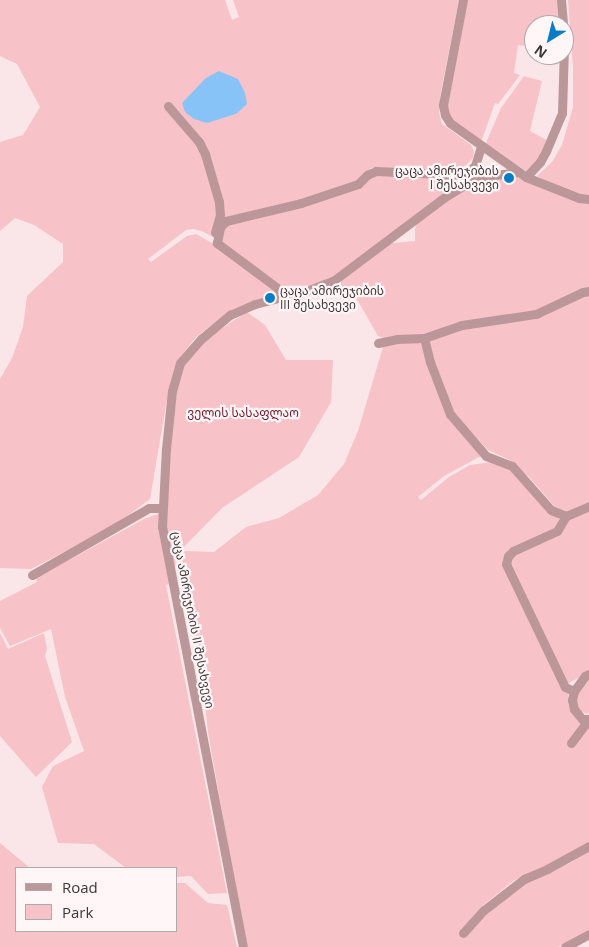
<!DOCTYPE html>
<html>
<head>
<meta charset="utf-8">
<style>
  body { margin:0 }
  #map { position:relative; width:589px; height:947px; overflow:hidden; background:#fae6e8; font-family:"Open Sans","Noto Sans Georgian",sans-serif }
  div>[style] { position:absolute }
  .green>* { inset:0; background:#f7c2c8 }
  .water>* { inset:0; background:#88c3f7 }
  .minor>* { height:9px; margin:-4.5px; padding:0 4.5px; transform-origin:4.5px; border-radius:4.5px; background:#bb979a }
  .dots>* { width:14px; height:14px; translate:-50% -50%; box-sizing:border-box; border:2px solid #fff6f7; border-radius:50% }
  span { translate:-50% -50%; white-space:nowrap; text-align:center; line-height:1.15; -webkit-text-stroke:4.5px #fff6f7; paint-order:stroke }
  .poi-label { font-size:12px; color:#3d3536 }
  .right { translate:-100% -50%; text-align:right }
  .left { translate:0 -50%; text-align:left }
  .park-label { font-size:12px; color:#74172f }
  .street-label { font-size:12px; color:#3d3536 }
  .legend { position:absolute; left:15px; top:867px; width:162px; height:65px; box-sizing:border-box; background:#fff6f7; border:1px solid #b1a9aa; margin:0; padding:6px 9px; list-style:none; font-size:15px; color:#3d3536 }
  .legend li { display:flex; align-items:center; gap:10px; height:25px }
  .legend b { width:25px; border:1px solid #b1a9aa }
  .north { position:absolute; left:524px; top:15px; width:50px; height:50px; box-sizing:border-box; background:#fff6f7; border:1px solid #b1a9aa; border-radius:50%; rotate:216deg; font-size:14px; font-weight:700; line-height:20px; text-align:center; color:#3d3536 }
  .north::after { content:''; display:block; margin:auto; width:18px; height:22px; background:#057cc6; clip-path:polygon(50% 0,100% 100%,50% 72%,0 100%) }
</style>
</head>
<body>
<div id="map">
  <div class="green">
    <div style="clip-path:polygon(evenodd,0 0,225px 0,232px 20px,239px 17px,233px 0,459px 0,441px 91px,439px 113px,442px 124px,471px 145px,474px 152px,473px 158px,460px 171px,371px 168px,357px 183px,296px 203px,227px 218px,216px 239px,202px 231px,193px 229px,186px 230px,148px 259px,151px 262px,187px 236px,196px 234px,219px 247px,271px 286px,274px 294px,225px 315px,196px 337px,178px 360px,166px 405px,150px 499px,114px 526px,31px 569px,0 568px,0 379px,12px 358px,23px 327px,27px 296px,63px 262px,63px 244px,34px 225px,15px 218px,0 231px,0 142px,23px 135px,40px 107px,17px 64px,0 56px,0 0,192px 94px,236px 114px,226px 117px,182px 103px,192px 94px)"></div>
    <div style="clip-path:polygon(468px 0,563px 0,567px 52px,564px 51px,564px 25px,534px 25px,534px 47px,518px 45px,514px 73px,520px 75px,498px 104px,495px 103px,481px 142px,452px 122px,446px 112px,458px 40px)"></div>
    <div style="clip-path:polygon(568px 0,589px 0,589px 197px,562px 189px,537px 176px,552px 162px,562px 145px,573px 107px,573px 67px)"></div>
    <div style="clip-path:polygon(524px 76px,542px 81px,530px 131px,554px 144px,544px 160px,529px 173px,485px 145px,501px 108px)"></div>
    <div style="clip-path:polygon(381px 173px,456px 178px,459px 182px,326px 282px,287px 293px,223px 245px,220px 240px,224px 226px,367px 180px)"></div>
    <div style="clip-path:polygon(511px 176px,522px 178px,589px 203px,589px 288px,540px 310px,424px 335px,384px 338px,378px 336px,358px 301px,340px 285px,343px 277px,381px 248px,393px 243px,415px 241px,415px 229px,418px 221px,448px 199px,482px 181px)"></div>
    <div style="clip-path:polygon(589px 295px,589px 502px,564px 513px,556px 508px,530px 478px,510px 460px,488px 450px,454px 414px,434px 364px,428px 339px,462px 329px,541px 316px,583px 296px)"></div>
    <div style="clip-path:polygon(247px 312px,265px 325px,286px 360px,333px 360px,331px 402px,299px 457px,222px 508px,176px 555px,174px 583px,166px 585px,227px 893px,208px 894px,191px 876px,176px 877px,176px 868px,126px 868px,94px 844px,58px 843px,42px 787px,53px 766px,84px 751px,65px 697px,51px 629px,10px 646px,0 628px,0 601px,37px 582px,35px 575px,69px 560px,144px 519px,166px 511px,169px 448px,180px 372px,194px 353px,210px 336px)"></div>
    <div style="clip-path:polygon(419px 342px,422px 345px,434px 382px,481px 456px,444px 476px,418px 497px,421px 500px,449px 477px,470px 465px,492px 462px,506px 465px,560px 520px,557px 527px,506px 555px,569px 692px,568px 704px,576px 717px,584px 723px,567px 744px,572px 748px,589px 725px,589px 842px,574px 852px,513px 881px,481px 907px,459px 934px,464px 938px,506px 895px,534px 877px,568px 864px,589px 852px,589px 931px,558px 947px,246px 947px,208px 732px,199px 651px,179px 566px,184px 551px,214px 552px,246px 527px,279px 518px,318px 495px,344px 464px,358px 431px,383px 347px,387px 343px)"></div>
    <div style="clip-path:polygon(589px 510px,589px 672px,567px 684px,509px 566px,510px 559px,513px 556px,559px 534px,570px 517px)"></div>
    <div style="clip-path:polygon(0 633px,8px 649px,44px 633px,47px 649px,45px 656px,72px 742px,36px 777px,0 736px)"></div>
    <div style="clip-path:polygon(589px 679px,589px 712px,587px 714px,580px 711px,576px 705px,576px 698px,582px 686px)"></div>
    <div style="clip-path:polygon(0 843px,30px 868px,16px 868px,16px 931px,176px 931px,176px 883px,185px 883px,208px 903px,227px 905px,237px 947px,0 947px)"></div>
  </div>
  <div class="water">
    <div style="clip-path:polygon(219px 71px,238px 79px,245px 93px,247px 104px,236px 114px,207px 123px,194px 119px,185px 112px,182px 103px,206px 78px)"></div>
  </div>
  <div class="minor">
    <div style="left:463px;top:0;width:107px;rotate:100.8deg"></div>
    <div style="left:443px;top:105px;width:10px;rotate:79deg"></div>
    <div style="left:445px;top:115px;width:9px;rotate:58deg"></div>
    <div style="left:450px;top:123px;width:93px;rotate:35.4deg"></div>
    <div style="left:526px;top:177px;width:57px;rotate:21.6deg"></div>
    <div style="left:579px;top:198px;width:10px;rotate:6deg"></div>
    <div style="left:561px;top:0;width:25px;rotate:85deg"></div>
    <div style="left:168px;top:106px;width:48px;rotate:49.3deg"></div>
    <div style="left:199px;top:142px;width:13px;rotate:63deg"></div>
    <div style="left:205px;top:154px;width:50px;rotate:73.7deg"></div>
    <div style="left:219px;top:202px;width:13px;rotate:86deg"></div>
    <div style="left:220px;top:215px;width:18px;rotate:106deg"></div>
    <div style="left:526px;top:177px;width:21px;rotate:-47deg"></div>
    <div style="left:540px;top:162px;width:13px;rotate:-61deg"></div>
    <div style="left:546px;top:151px;width:41px;rotate:-67.2deg"></div>
    <div style="left:562px;top:113px;width:68px;rotate:-88.3deg"></div>
    <div style="left:285px;top:297px;width:13px;rotate:-132deg"></div>
    <div style="left:276px;top:287px;width:74px;rotate:-143.3deg"></div>
    <div style="left:217px;top:243px;width:16px;rotate:-79deg"></div>
    <div style="left:220px;top:227px;width:8px;rotate:-45deg"></div>
    <div style="left:226px;top:221px;width:77px;rotate:-13.5deg"></div>
    <div style="left:301px;top:203px;width:60px;rotate:-18.4deg"></div>
    <div style="left:358px;top:184px;width:13px;rotate:-45deg"></div>
    <div style="left:367px;top:175px;width:10px;rotate:-24deg"></div>
    <div style="left:376px;top:171px;width:86px;rotate:2.7deg"></div>
    <div style="left:462px;top:175px;width:16px;rotate:-35deg"></div>
    <div style="left:475px;top:166px;width:21px;rotate:-73deg"></div>
    <div style="left:424px;top:338px;width:25px;rotate:76deg"></div>
    <div style="left:430px;top:362px;width:56px;rotate:69deg"></div>
    <div style="left:450px;top:414px;width:55px;rotate:49.4deg"></div>
    <div style="left:486px;top:456px;width:28px;rotate:21deg"></div>
    <div style="left:512px;top:466px;width:59px;rotate:48.4deg"></div>
    <div style="left:551px;top:510px;width:16px;rotate:22deg"></div>
    <div style="left:566px;top:516px;width:25px;rotate:-23deg"></div>
    <div style="left:378px;top:343px;width:19px;rotate:-12deg"></div>
    <div style="left:397px;top:339px;width:27px;rotate:-2deg"></div>
    <div style="left:424px;top:338px;width:40px;rotate:-18.9deg"></div>
    <div style="left:462px;top:325px;width:75px;rotate:-8.5deg"></div>
    <div style="left:536px;top:314px;width:52px;rotate:-25.1deg"></div>
    <div style="left:583px;top:292px;width:6px;rotate:-9deg"></div>
    <div style="left:566px;top:516px;width:17px;rotate:121deg"></div>
    <div style="left:557px;top:531px;width:48px;rotate:155.6deg"></div>
    <div style="left:513px;top:551px;width:7px;rotate:135deg"></div>
    <div style="left:508px;top:556px;width:8px;rotate:104deg"></div>
    <div style="left:506px;top:564px;width:136px;rotate:64.4deg"></div>
    <div style="left:565px;top:687px;width:10px;rotate:24deg"></div>
    <div style="left:32px;top:575px;width:135px;rotate:-29.8deg"></div>
    <div style="left:149px;top:508px;width:13px"></div>
    <div style="left:589px;top:719px;width:7px;rotate:180deg"></div>
    <div style="left:582px;top:719px;width:13px;rotate:-129deg"></div>
    <div style="left:574px;top:709px;width:9px;rotate:-103deg"></div>
    <div style="left:572px;top:700px;width:9px;rotate:-77deg"></div>
    <div style="left:574px;top:691px;width:19px;rotate:-54deg"></div>
    <div style="left:585px;top:676px;width:4px;rotate:-27deg"></div>
    <div style="left:571px;top:743px;width:30px;rotate:-53deg"></div>
    <div style="left:463px;top:933px;width:31px;rotate:-48deg"></div>
    <div style="left:484px;top:910px;width:51px;rotate:-37.8deg"></div>
    <div style="left:524px;top:879px;width:25px;rotate:-23deg"></div>
    <div style="left:547px;top:869px;width:48px;rotate:-28.7deg"></div>
    <div style="left:243px;top:947px;width:428px;rotate:-100.9deg"></div>
    <div style="left:162px;top:527px;width:78px;rotate:-87.1deg"></div>
    <div style="left:166px;top:449px;width:58px;rotate:-84.1deg"></div>
    <div style="left:172px;top:391px;width:29px;rotate:-74deg"></div>
    <div style="left:180px;top:363px;width:32px;rotate:-49deg"></div>
    <div style="left:201px;top:339px;width:38px;rotate:-40deg"></div>
    <div style="left:230px;top:315px;width:27px;rotate:-24deg"></div>
    <div style="left:255px;top:304px;width:56px;rotate:-14.5deg"></div>
    <div style="left:309px;top:290px;width:26px;rotate:-21deg"></div>
    <div style="left:333px;top:281px;width:140px;rotate:-36.9deg"></div>
    <div style="left:445px;top:197px;width:22px;rotate:-32deg"></div>
    <div style="left:464px;top:185px;width:25px;rotate:-21deg"></div>
    <div style="left:487px;top:176px;width:32px;rotate:-7deg"></div>
    <div style="left:565px;top:947px;width:27px;rotate:-28deg"></div>
  </div>
  <div class="dots">
    <div style="left:509px;top:178px;background:#057cc6"></div>
    <div style="left:270px;top:298px;background:#057cc6"></div>
  </div>
  <div class="poi-label">
    <span class="right" style="left:499px;top:178px">ცაცა ამირეჯიბის<br>I შესახვევი</span>
    <span class="left" style="left:280px;top:298px">ცაცა ამირეჯიბის<br>III შესახვევი</span>
  </div>
  <div class="park-label">
    <span style="left:243px;top:413px">ველის სასაფლაო</span>
  </div>
  <div class="street-label">
    <span style="left:193px;top:620px;rotate:79deg">ცაცა ამირეჯიბის II შესახვევი</span>
  </div>
  <ul class="legend">
  <li><b style="height:6px;background:#bb979a"></b>Road</li>
  <li><b style="height:14px;background:#f7c2c8"></b>Park</li>
  </ul>
  <div class="north">N</div>
</div>
</body>
</html>
